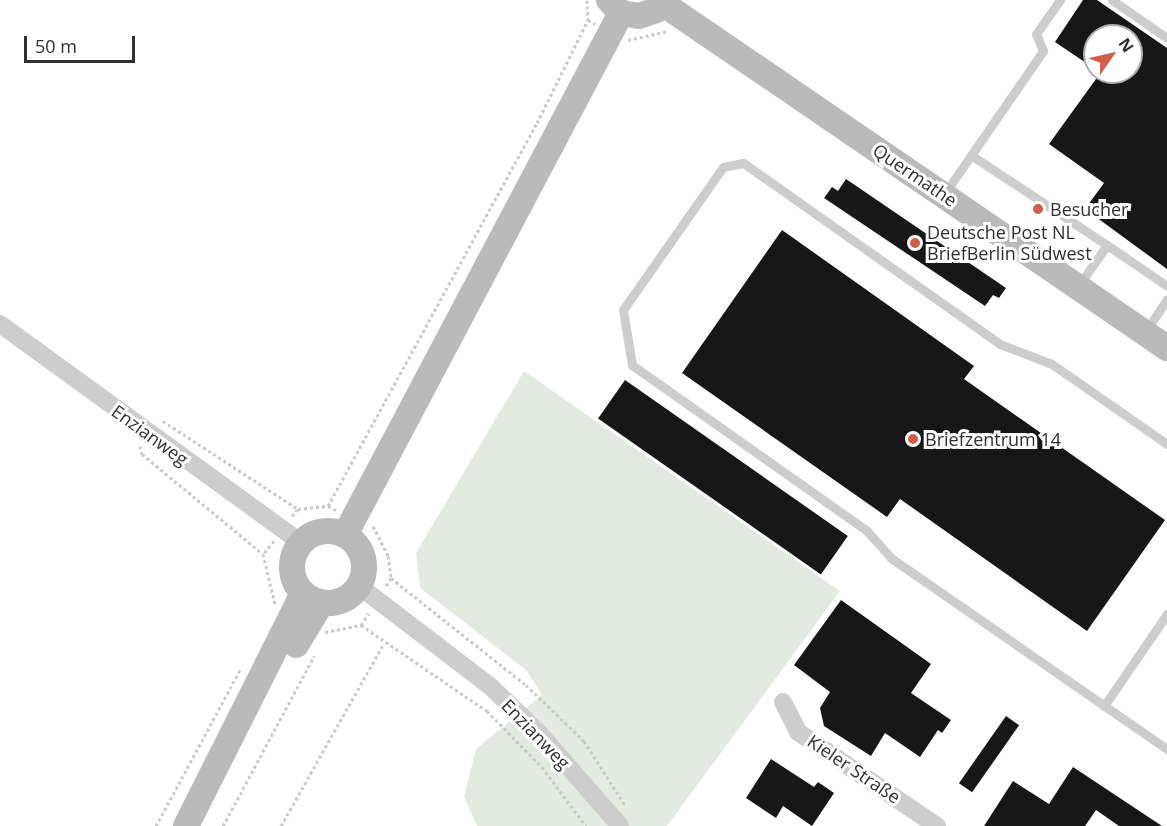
<!DOCTYPE html>
<html>
<head>
<meta charset="utf-8">
<style>
  body { margin:0 }
  #map { position:relative; width:1167px; height:826px; overflow:hidden; background:#fff; font-family:"Open Sans",sans-serif }
  div>[style] { position:absolute }
  .green>* { inset:0; background:#e3ebe0 }
  .building>* { inset:0; background:#171717; transform-origin:0 0 }
  .path>* { height:3px; margin-top:-1.5px; transform-origin:0; background:repeating-linear-gradient(90deg,#cacaca 0 3px,transparent 0 6px) }
  .lane>* { height:9px; margin:-4.5px; padding:0 4.5px; transform-origin:4.5px; border-radius:4.5px; background:#cdcdcd }
  .street>* { height:18px; margin:-9px; padding:0 9px; transform-origin:9px; border-radius:9px; background:#cdcdcd }
  .secondary>* { height:26px; margin:-13px; padding:0 13px; transform-origin:13px; border-radius:13px; background:#bababa }
  .secondary>.ring { margin:-13px; padding:0; box-sizing:content-box; background:none; border:26px solid #bababa; border-radius:50% }
  .dots>* { width:16px; height:16px; translate:-50% -50%; box-sizing:border-box; border:3px solid #fff; border-radius:50% }
  span { translate:-50% -50%; white-space:nowrap; text-align:center; line-height:1.15; -webkit-text-stroke:6px #fff; paint-order:stroke }
  .street-label { font-size:18px; color:#303030 }
  .poi-label { font-size:18px; color:#303030 }
  .left { translate:0 -50%; text-align:left }
  .north { position:absolute; left:1083px; top:24px; width:60px; height:60px; box-sizing:border-box; background:#fff; border:2px solid #acacac; border-radius:50%; rotate:56deg; font-size:16px; font-weight:700; line-height:24px; text-align:center; color:#303030 }
  .north::after { content:''; display:block; margin:auto; width:21px; height:27px; background:#d05f49; clip-path:polygon(50% 0,100% 100%,50% 72%,0 100%) }
  .scale { position:absolute; left:24px; top:36px; width:111px; height:27px; box-sizing:border-box; border:3px solid #303030; border-top:0; padding-left:8px; font-size:18px; line-height:21px; white-space:nowrap; color:#303030; -webkit-text-stroke:4px #fff; paint-order:stroke }
</style>
</head>
<body>
<div id="map">
  <div class="green">
    <div style="clip-path:polygon(524px 371px,840px 591px,667px 826px,477px 826px,464px 797px,476px 749px,542px 695px,526px 670px,420px 588px,416px 553px)"></div>
  </div>
  <div class="building">
    <div style="clip-path:polygon(1083px 0,1097px 0,1167px 48px,1167px 269px,1085px 209px,1104px 183px,1049px 144px,1101px 72px,1131px 72px,1131px 36px,1095px 36px,1095px 69px,1055px 42px)"></div>
    <div style="clip-path:polygon(846px 179px,1006px 288px,999px 298px,993px 295px,985px 306px,824px 198px,832px 187px,838px 191px)"></div>
    <div style="clip-path:polygon(782px 230px,974px 366px,964px 379px,1165px 520px,1087px 631px,900px 499px,887px 517px,682px 373px)"></div>
    <div style="left:625px;top:380px;width:272px;height:47px;rotate:35deg"></div>
    <div style="clip-path:polygon(841px 600px,931px 664px,911px 693px,951px 720px,942px 733px,938px 730px,920px 757px,885px 733px,871px 756px,824px 726px,820px 708px,830px 692px,794px 665px)"></div>
    <div style="left:1006px;top:716px;width:16px;height:82px;rotate:35deg"></div>
    <div style="clip-path:polygon(771px 759px,814px 787px,818px 782px,834px 793px,812px 826px,783px 806px,776px 818px,746px 798px)"></div>
    <div style="clip-path:polygon(1073px 767px,1162px 826px,1119px 826px,1096px 810px,1085px 826px,984px 826px,1013px 781px,1049px 804px)"></div>
  </div>
  <div class="path">
    <div style="left:587px;top:0;width:20px;rotate:87deg"></div>
    <div style="left:588px;top:20px;width:8px;rotate:30deg"></div>
    <div style="left:628px;top:40px;width:41px;rotate:-12.7deg"></div>
    <div style="left:163px;top:421px;width:161px;rotate:33.1deg"></div>
    <div style="left:140px;top:446px;width:8px;rotate:76deg"></div>
    <div style="left:142px;top:454px;width:157px;rotate:39.6deg"></div>
    <div style="left:328px;top:506px;width:9px;rotate:27deg"></div>
    <div style="left:292px;top:516px;width:9px;rotate:-49deg"></div>
    <div style="left:298px;top:509px;width:30px;rotate:-6deg"></div>
    <div style="left:328px;top:506px;width:436px;rotate:-61.4deg"></div>
    <div style="left:537px;top:123px;width:115px;rotate:-63.7deg"></div>
    <div style="left:373px;top:526px;width:34px;rotate:63deg"></div>
    <div style="left:388px;top:556px;width:22px;rotate:82deg"></div>
    <div style="left:391px;top:578px;width:12px;rotate:121deg"></div>
    <div style="left:274px;top:541px;width:17px;rotate:130deg"></div>
    <div style="left:263px;top:554px;width:51px;rotate:76.5deg"></div>
    <div style="left:391px;top:578px;width:172px;rotate:38.4deg"></div>
    <div style="left:526px;top:685px;width:81px;rotate:44deg"></div>
    <div style="left:584px;top:741px;width:76px;rotate:57.4deg"></div>
    <div style="left:361px;top:625px;width:153px;rotate:34.3deg"></div>
    <div style="left:487px;top:711px;width:78px;rotate:45.5deg"></div>
    <div style="left:542px;top:767px;width:74px;rotate:53.3deg"></div>
    <div style="left:325px;top:632px;width:37px;rotate:-11deg"></div>
    <div style="left:361px;top:625px;width:14px;rotate:-56deg"></div>
    <div style="left:156px;top:826px;width:177px;rotate:-61.7deg"></div>
    <div style="left:223px;top:826px;width:193px;rotate:-61.8deg"></div>
    <div style="left:281px;top:826px;width:210px;rotate:-60.6deg"></div>
  </div>
  <div class="lane">
    <div style="left:1112px;top:0;width:67px;rotate:34.6deg"></div>
    <div style="left:971px;top:155px;width:163px;rotate:33.5deg"></div>
    <div style="left:1107px;top:245px;width:39px;rotate:125deg"></div>
    <div style="left:1085px;top:277px;width:10px;rotate:156deg"></div>
    <div style="left:945px;top:193px;width:173px;rotate:-55.4deg"></div>
    <div style="left:1043px;top:51px;width:18px;rotate:-112deg"></div>
    <div style="left:1036px;top:34px;width:42px;rotate:-54.8deg"></div>
    <div style="left:1107px;top:245px;width:73px;rotate:34.3deg"></div>
    <div style="left:1145px;top:332px;width:40px;rotate:-56deg"></div>
    <div style="left:1167px;top:444px;width:140px;rotate:-145.2deg"></div>
    <div style="left:1052px;top:364px;width:56px;rotate:-159deg"></div>
    <div style="left:1000px;top:344px;width:314px;rotate:-144.8deg"></div>
    <div style="left:743px;top:163px;width:20px;rotate:169deg"></div>
    <div style="left:723px;top:167px;width:174px;rotate:125deg"></div>
    <div style="left:623px;top:310px;width:56px;rotate:80.7deg"></div>
    <div style="left:632px;top:365px;width:288px;rotate:35.2deg"></div>
    <div style="left:867px;top:531px;width:36px;rotate:48deg"></div>
    <div style="left:891px;top:558px;width:336px;rotate:34.7deg"></div>
    <div style="left:1104px;top:706px;width:112px;rotate:-55.6deg"></div>
  </div>
  <div class="street">
    <div style="left:0;top:324px;width:372px;rotate:36deg"></div>
    <div style="left:359px;top:586px;width:165px;rotate:37.4deg"></div>
    <div style="left:490px;top:686px;width:68px;rotate:43.8deg"></div>
    <div style="left:539px;top:733px;width:123px;rotate:48.9deg"></div>
    <div style="left:783px;top:702px;width:34px;rotate:63deg"></div>
    <div style="left:798px;top:732px;width:168px;rotate:34.1deg"></div>
  </div>
  <div class="secondary">
    <div style="left:609px;top:0;width:18px;rotate:47deg"></div>
    <div style="left:621px;top:13px;width:18px;rotate:9deg"></div>
    <div style="left:639px;top:16px;width:18px;rotate:-19deg"></div>
    <div style="left:656px;top:10px;width:13px;rotate:-51deg"></div>
    <div style="left:662px;top:3px;width:612px;rotate:34.34deg"></div>
    <div class="ring" style="left:292px;top:531px;width:46px;height:46px"></div>
    <div style="left:345px;top:535px;width:590px;rotate:-62.13deg"></div>
    <div style="left:296px;top:645px;width:50px;rotate:-58.8deg"></div>
    <div style="left:186px;top:826px;width:261px;rotate:-63.3deg"></div>
  </div>
  <div class="dots">
    <div style="left:1038px;top:209px;background:#d05f49"></div>
    <div style="left:915px;top:243px;background:#d05f49"></div>
    <div style="left:913px;top:439px;background:#d05f49"></div>
  </div>
  <div class="street-label">
    <span style="left:915px;top:175px;rotate:34deg">Quermathe</span>
    <span style="left:150px;top:435px;rotate:36deg">Enzianweg</span>
    <span style="left:536px;top:734px;rotate:46deg">Enzianweg</span>
    <span style="left:854px;top:769px;rotate:34deg">Kieler Straße</span>
  </div>
  <div class="poi-label">
    <span class="left" style="left:1050px;top:209px">Besucher</span>
    <span class="left" style="left:927px;top:243px">Deutsche Post NL<br>BriefBerlin Südwest</span>
    <span class="left" style="left:925px;top:439px">Briefzentrum 14</span>
  </div>
  <div class="north">N</div>
  <div class="scale">50 m</div>
</div>
</body>
</html>
